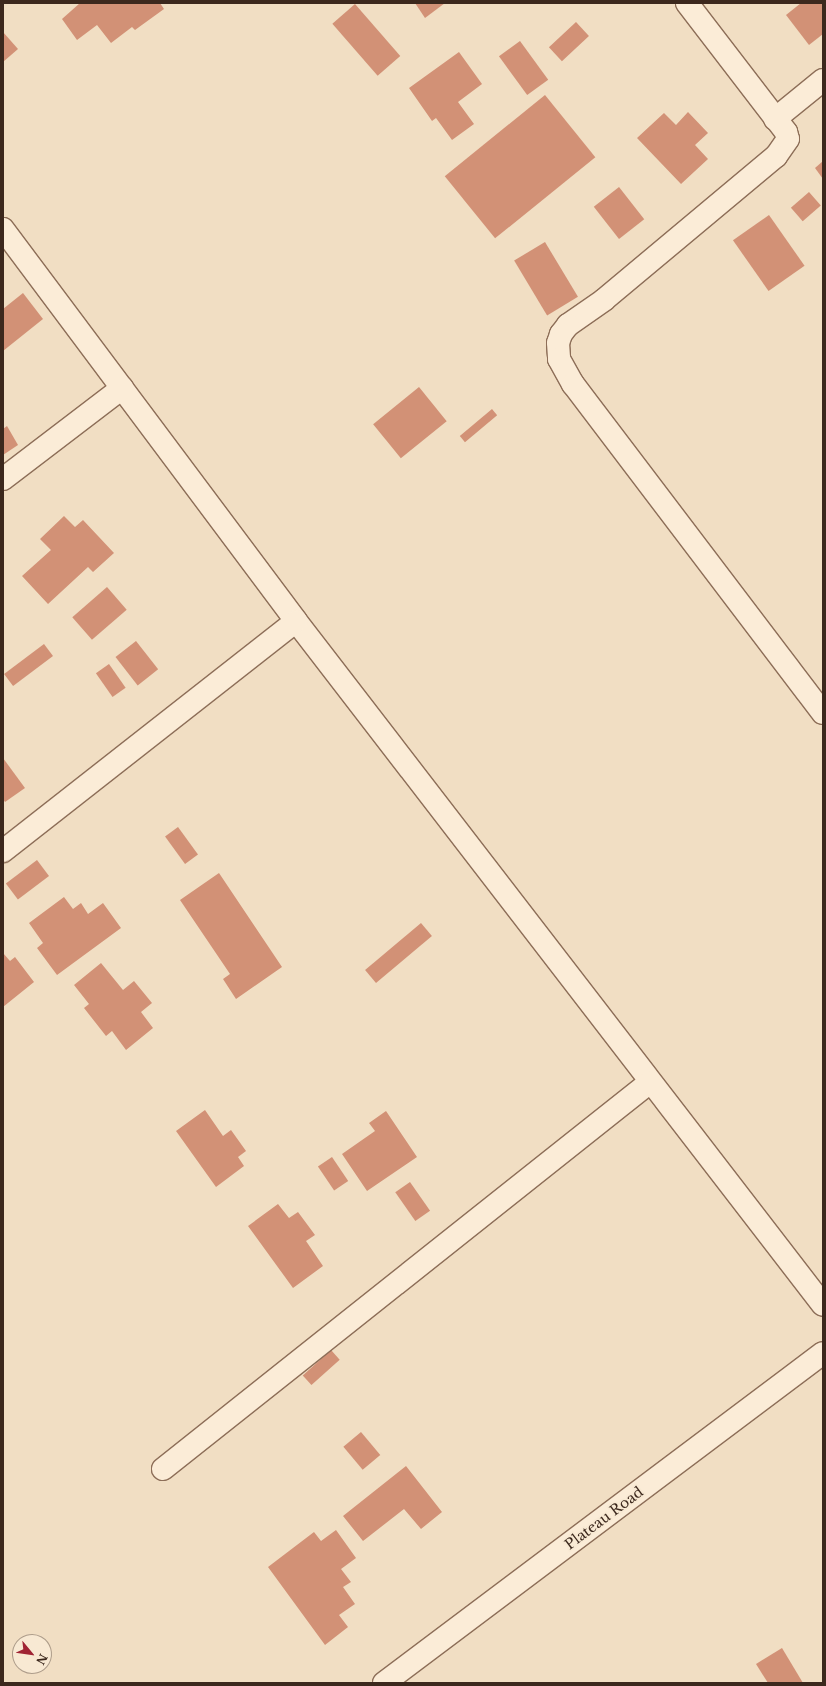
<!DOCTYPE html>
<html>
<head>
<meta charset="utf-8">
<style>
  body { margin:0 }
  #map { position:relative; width:826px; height:1686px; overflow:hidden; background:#f1dec3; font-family:"Libre Baskerville",serif }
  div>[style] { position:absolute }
  .building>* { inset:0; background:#d29176; transform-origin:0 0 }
  .roads { filter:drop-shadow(1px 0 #8d6e58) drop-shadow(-1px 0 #8d6e58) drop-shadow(0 1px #8d6e58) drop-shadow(0 -1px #8d6e58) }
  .minor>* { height:22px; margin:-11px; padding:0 11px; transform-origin:11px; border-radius:11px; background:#fbecd7 }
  span { translate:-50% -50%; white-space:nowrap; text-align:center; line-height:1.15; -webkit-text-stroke:3.5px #f8e9d3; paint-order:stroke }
  .street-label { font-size:14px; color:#3c281d }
  .frame { position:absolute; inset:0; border:4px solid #3c281d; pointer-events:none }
  .north { position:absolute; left:12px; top:1634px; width:40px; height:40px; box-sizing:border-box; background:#f8e9d3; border:1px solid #ad9c8a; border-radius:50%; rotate:119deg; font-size:11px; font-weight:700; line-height:16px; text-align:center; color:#3c281d }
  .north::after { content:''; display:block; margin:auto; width:14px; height:18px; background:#a02434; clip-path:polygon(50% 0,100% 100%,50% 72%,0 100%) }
</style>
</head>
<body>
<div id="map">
  <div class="building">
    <div style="clip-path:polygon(80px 3px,160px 3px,164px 9px,135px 30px,132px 27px,111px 43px,97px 25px,77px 40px,62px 19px)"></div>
    <div style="clip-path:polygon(415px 3px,445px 3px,425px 18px)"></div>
    <div style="clip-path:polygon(801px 3px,823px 3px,823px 34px,809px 45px,786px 15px)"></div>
    <div style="left:355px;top:4px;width:69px;height:30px;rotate:49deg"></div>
    <div style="left:576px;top:22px;width:19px;height:37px;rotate:47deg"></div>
    <div style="clip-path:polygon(3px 32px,18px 49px,3px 62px)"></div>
    <div style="left:520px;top:41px;width:48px;height:26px;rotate:54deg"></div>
    <div style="clip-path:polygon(459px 52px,482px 84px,458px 102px,474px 124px,452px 140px,436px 118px,432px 121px,409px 88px)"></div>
    <div style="left:545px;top:95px;width:80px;height:129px;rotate:51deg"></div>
    <div style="clip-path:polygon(688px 112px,708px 133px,695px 145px,708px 159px,681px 184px,637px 138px,664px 113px,676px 125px)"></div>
    <div style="clip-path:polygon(823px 161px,823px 179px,815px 168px)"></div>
    <div style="left:619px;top:187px;width:41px;height:32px;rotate:52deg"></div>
    <div style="left:809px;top:192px;width:18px;height:24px;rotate:49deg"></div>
    <div style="left:769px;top:215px;width:62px;height:44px;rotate:55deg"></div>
    <div style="left:545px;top:242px;width:64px;height:36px;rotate:59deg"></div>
    <div style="clip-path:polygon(23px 293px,43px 319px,3px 351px,3px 309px)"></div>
    <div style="left:419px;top:387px;width:44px;height:59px;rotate:51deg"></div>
    <div style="left:492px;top:409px;width:8px;height:42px;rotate:50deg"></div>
    <div style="clip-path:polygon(7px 426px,18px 445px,3px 455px,3px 429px)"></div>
    <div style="clip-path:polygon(64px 516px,75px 527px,83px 520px,114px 553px,93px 572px,88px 567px,48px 604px,22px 576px,51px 550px,40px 539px)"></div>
    <div style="left:107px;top:587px;width:30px;height:46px;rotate:49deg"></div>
    <div style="left:136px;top:641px;width:36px;height:26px;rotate:52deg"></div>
    <div style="left:44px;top:644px;width:15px;height:50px;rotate:53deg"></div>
    <div style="left:109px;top:664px;width:29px;height:16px;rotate:55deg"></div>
    <div style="clip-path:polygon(3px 758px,25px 788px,5px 802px,3px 799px)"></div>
    <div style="left:178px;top:827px;width:34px;height:16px;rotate:54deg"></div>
    <div style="left:37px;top:860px;width:20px;height:39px;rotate:53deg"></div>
    <div style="clip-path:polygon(219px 873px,282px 967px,236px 999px,223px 979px,230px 974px,180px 900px)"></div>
    <div style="clip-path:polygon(64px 897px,73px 909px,81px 903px,88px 914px,103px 903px,121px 928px,57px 975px,37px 948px,43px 943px,29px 923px)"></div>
    <div style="left:421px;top:923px;width:17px;height:73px;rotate:50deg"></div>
    <div style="clip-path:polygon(3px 953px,10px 961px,15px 957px,34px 982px,3px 1007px)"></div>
    <div style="clip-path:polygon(101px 963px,123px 990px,134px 981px,152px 1003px,141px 1012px,153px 1028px,126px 1050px,112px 1031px,106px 1036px,84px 1008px,89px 1004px,74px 985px)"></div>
    <div style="clip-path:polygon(205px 1110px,223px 1136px,231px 1130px,246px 1151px,238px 1157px,244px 1166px,216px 1187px,176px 1131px)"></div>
    <div style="clip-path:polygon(386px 1111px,417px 1157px,367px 1191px,342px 1154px,375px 1131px,369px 1123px)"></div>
    <div style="left:332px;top:1157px;width:29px;height:17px;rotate:56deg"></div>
    <div style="left:410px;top:1182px;width:35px;height:18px;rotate:55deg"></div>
    <div style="clip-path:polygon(278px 1204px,289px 1218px,298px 1212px,315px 1235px,306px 1241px,323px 1266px,293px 1288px,248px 1226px)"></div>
    <div style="left:331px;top:1350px;width:13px;height:38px;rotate:48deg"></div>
    <div style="left:361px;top:1432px;width:30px;height:23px;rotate:50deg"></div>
    <div style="clip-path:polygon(406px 1466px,442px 1512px,421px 1529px,404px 1509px,363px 1541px,343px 1516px)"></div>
    <div style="clip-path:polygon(336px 1530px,356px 1558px,341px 1569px,351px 1582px,343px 1587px,355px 1604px,339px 1615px,348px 1627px,325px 1645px,268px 1567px,314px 1532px,321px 1541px)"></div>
    <div style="clip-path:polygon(782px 1648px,803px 1683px,768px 1683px,756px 1664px)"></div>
  </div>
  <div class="roads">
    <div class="minor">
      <div style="left:687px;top:3px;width:163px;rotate:52.5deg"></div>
      <div style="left:786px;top:132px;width:7px;rotate:74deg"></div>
      <div style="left:788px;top:139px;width:21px;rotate:125deg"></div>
      <div style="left:776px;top:156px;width:224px;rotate:140.1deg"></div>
      <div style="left:604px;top:300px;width:44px;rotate:145.2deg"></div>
      <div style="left:568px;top:325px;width:11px;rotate:128deg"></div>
      <div style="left:561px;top:334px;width:9px;rotate:108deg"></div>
      <div style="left:558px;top:343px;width:16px;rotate:86deg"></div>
      <div style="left:559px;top:359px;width:29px;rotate:61deg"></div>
      <div style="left:573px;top:384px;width:413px;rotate:52.8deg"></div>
      <div style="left:775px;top:119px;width:62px;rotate:-39.1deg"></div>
      <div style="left:3px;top:229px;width:489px;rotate:53.2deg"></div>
      <div style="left:296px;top:621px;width:863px;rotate:52.39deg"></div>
      <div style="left:3px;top:479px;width:150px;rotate:-37.4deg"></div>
      <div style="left:3px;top:851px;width:372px;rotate:-38.1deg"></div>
      <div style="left:163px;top:1469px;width:622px;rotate:-38.47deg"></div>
      <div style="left:384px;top:1683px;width:549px;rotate:-36.93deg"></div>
    </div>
  </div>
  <div class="street-label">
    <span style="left:604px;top:1518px;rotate:-37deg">Plateau Road</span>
  </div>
  <div class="frame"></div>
  <div class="north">N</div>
</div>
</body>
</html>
